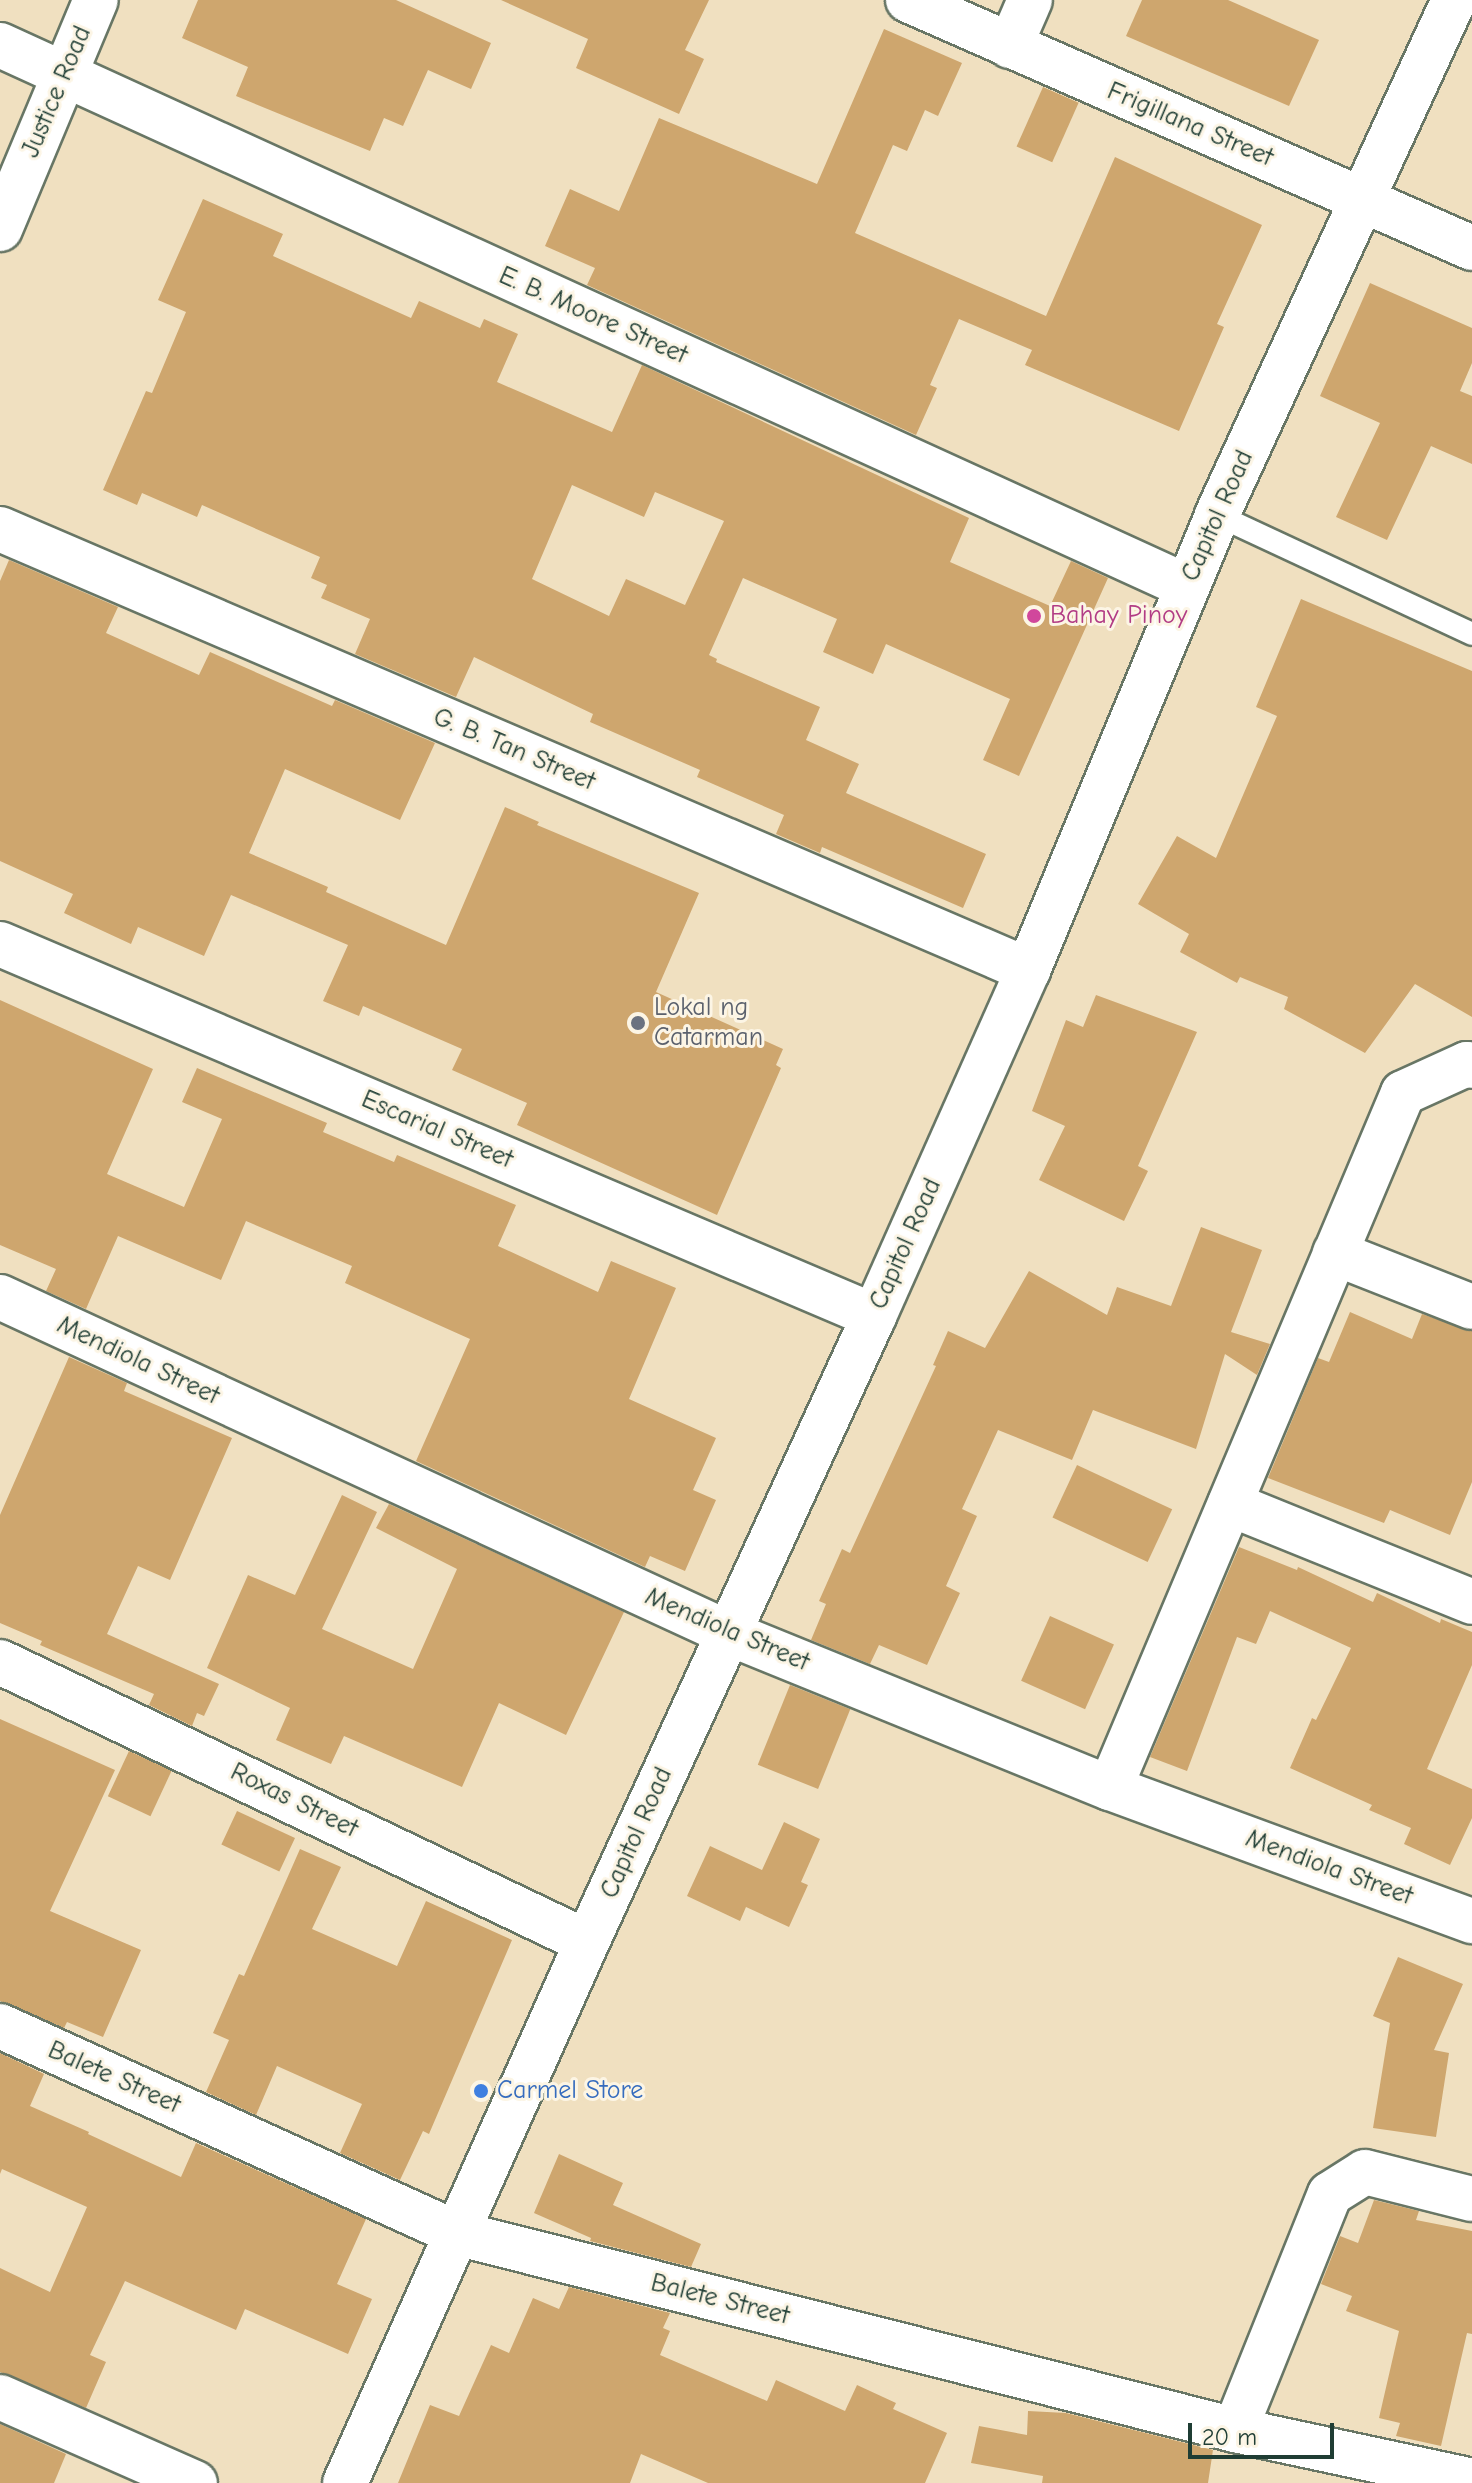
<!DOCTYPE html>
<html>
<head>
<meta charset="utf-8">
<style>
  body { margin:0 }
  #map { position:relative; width:1472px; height:2483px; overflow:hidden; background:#f0e0c0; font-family:"Comic Neue",sans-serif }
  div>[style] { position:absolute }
  .building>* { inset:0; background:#cea66e; transform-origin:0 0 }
  .roads { filter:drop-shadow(2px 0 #687665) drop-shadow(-2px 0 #687665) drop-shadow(0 2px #687665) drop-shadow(0 -2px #687665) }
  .service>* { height:22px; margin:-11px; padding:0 11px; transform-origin:11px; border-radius:11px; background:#fff }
  .minor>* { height:44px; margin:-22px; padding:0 22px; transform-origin:22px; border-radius:22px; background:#fff }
  .tertiary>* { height:44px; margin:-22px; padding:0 22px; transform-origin:22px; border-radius:22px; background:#fff }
  .dots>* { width:22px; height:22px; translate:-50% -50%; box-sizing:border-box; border:4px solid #fcf5e5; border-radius:50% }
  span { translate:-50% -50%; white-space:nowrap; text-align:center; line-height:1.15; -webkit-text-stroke:6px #fcf5e5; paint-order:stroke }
  .street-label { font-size:26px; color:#1f3d34 }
  .hotel-label { font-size:26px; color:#b23c85 }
  .left { translate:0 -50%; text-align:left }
  .worship-label { font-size:26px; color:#5b616d }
  .shop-label { font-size:26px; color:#366cbe }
  .scale { position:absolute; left:1188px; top:2423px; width:146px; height:36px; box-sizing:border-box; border:4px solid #1f3d34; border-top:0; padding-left:10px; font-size:24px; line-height:28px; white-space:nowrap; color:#1f3d34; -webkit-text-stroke:6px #fcf5e5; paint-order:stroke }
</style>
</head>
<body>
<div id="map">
  <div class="building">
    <div style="clip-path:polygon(198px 0,396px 0,491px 43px,471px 89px,428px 70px,403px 126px,384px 118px,370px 151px,236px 96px,248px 67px,182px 38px)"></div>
    <div style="clip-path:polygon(501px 0,709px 0,685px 50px,704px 59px,679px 114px,576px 68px,588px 39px)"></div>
    <div style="clip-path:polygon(1142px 0,1228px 0,1319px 40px,1289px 106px,1126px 36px)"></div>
    <div style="clip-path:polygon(884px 29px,962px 63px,938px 116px,925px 110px,907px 151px,893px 145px,855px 233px,1046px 316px,1115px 157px,1262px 225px,1217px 324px,1224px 327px,1179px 431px,1025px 365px,1032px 350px,959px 319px,930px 385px,937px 388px,916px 435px,587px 285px,595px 268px,545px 246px,570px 189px,619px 211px,659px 118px,817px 184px)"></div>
    <div style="left:1043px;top:87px;width:39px;height:65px;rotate:24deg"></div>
    <div style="clip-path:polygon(evenodd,203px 199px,283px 234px,273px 256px,411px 318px,419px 301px,480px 328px,484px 319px,518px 334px,497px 382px,612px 432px,642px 365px,969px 518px,950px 562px,1050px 606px,1071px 561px,1108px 578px,1019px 776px,983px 760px,1010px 699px,886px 644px,873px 674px,823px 652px,837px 619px,743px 578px,709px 655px,717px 659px,716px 662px,820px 707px,806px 740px,859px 764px,846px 793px,986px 854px,963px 908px,822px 847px,820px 853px,776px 834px,784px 815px,697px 777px,700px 770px,590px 722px,593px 714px,474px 657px,456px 697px,355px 654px,370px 619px,321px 598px,327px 585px,311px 578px,320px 557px,202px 505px,197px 517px,142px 493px,137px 505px,103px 490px,146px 391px,152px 393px,186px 312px,158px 300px,203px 199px,572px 485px,644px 517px,655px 492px,724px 521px,685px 605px,626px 579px,609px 616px,532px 579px,572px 485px)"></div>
    <div style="clip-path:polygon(1370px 283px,1472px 328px,1472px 363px,1460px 391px,1472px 396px,1472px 464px,1431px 446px,1387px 540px,1336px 517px,1380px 423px,1320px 396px)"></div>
    <div style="clip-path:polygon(9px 560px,118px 607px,106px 633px,199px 675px,210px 652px,332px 706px,335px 700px,435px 743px,400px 820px,285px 769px,249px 853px,328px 887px,326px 892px,446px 945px,505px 807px,539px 822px,537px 825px,699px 893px,656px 992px,783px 1049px,776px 1065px,781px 1068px,717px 1215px,517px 1125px,527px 1103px,452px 1070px,462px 1049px,363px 1006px,359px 1016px,323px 1001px,348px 945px,231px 895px,204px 956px,138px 927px,131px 944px,64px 913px,73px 894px,0 861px,0 581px)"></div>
    <div style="clip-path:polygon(1301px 599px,1472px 671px,1472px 1017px,1415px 984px,1365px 1053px,1284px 1009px,1288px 997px,1240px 977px,1237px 983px,1180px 952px,1189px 934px,1138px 904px,1177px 836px,1216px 858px,1277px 716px,1256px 707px)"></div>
    <div style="clip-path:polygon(1096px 995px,1197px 1032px,1138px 1166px,1148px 1171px,1124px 1221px,1039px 1180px,1065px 1126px,1032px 1111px,1066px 1020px,1083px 1027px)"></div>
    <div style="clip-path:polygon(0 1000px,153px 1069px,107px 1174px,184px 1207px,222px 1119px,182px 1102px,197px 1068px,327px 1123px,323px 1132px,394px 1162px,397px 1155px,516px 1205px,498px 1246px,598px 1292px,611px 1261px,676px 1288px,629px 1399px,716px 1438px,693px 1490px,716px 1500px,685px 1571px,650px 1556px,645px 1567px,416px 1461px,470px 1339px,345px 1283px,352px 1266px,246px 1221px,221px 1280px,118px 1236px,86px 1309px,46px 1291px,56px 1269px,0 1245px)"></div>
    <div style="clip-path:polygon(1201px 1227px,1262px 1250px,1231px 1332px,1270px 1344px,1257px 1375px,1225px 1354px,1196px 1449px,1093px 1410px,1072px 1460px,998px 1430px,962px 1509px,977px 1516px,946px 1586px,960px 1593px,927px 1665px,879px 1645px,870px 1664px,811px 1640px,826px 1604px,819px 1601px,842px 1549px,850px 1553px,936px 1366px,933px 1365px,948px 1331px,985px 1348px,1029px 1271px,1107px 1315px,1117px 1287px,1171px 1306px)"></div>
    <div style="clip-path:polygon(1350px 1312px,1412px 1339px,1422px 1314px,1472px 1331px,1472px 1482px,1450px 1535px,1390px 1510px,1384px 1523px,1268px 1478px,1318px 1358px,1329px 1362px)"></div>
    <div style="clip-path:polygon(69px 1357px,127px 1383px,124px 1391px,232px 1438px,170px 1580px,138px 1566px,107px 1634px,219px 1684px,204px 1716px,197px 1713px,192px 1726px,149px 1705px,154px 1694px,40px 1645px,42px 1641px,0 1623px,0 1515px)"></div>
    <div style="left:1077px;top:1465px;width:105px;height:58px;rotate:25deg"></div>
    <div style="clip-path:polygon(342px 1495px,377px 1512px,322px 1629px,413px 1669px,457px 1569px,376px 1528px,389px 1504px,624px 1612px,566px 1735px,499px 1703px,462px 1787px,344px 1736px,331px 1764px,276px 1740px,290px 1708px,207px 1668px,248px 1575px,295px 1595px)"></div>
    <div style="clip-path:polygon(1239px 1547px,1297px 1570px,1298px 1567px,1373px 1602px,1377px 1593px,1440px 1623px,1441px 1619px,1472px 1632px,1472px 1665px,1427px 1769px,1472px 1789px,1472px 1818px,1450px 1865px,1404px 1844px,1411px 1828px,1369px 1810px,1372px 1805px,1290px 1768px,1312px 1718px,1316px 1720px,1351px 1648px,1270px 1611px,1256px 1644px,1237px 1637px,1187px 1771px,1150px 1757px)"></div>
    <div style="left:1050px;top:1616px;width:70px;height:71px;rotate:24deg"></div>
    <div style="left:790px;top:1685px;width:65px;height:86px;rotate:22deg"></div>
    <div style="clip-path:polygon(0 1719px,115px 1770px,50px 1911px,141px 1950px,103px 2037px,67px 2022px,64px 2028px,0 2001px)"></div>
    <div style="left:129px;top:1751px;width:47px;height:50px;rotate:25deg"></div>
    <div style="left:237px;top:1811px;width:64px;height:37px;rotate:25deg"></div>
    <div style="clip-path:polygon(784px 1822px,820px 1839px,801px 1882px,808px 1885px,789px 1927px,746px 1907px,740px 1921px,687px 1896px,710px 1846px,762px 1870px)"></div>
    <div style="clip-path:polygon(300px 1849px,341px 1867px,312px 1929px,397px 1966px,426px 1901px,512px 1940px,429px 2134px,423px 2131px,400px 2180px,340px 2153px,362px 2104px,277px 2066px,256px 2115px,206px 2092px,229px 2040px,213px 2033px,239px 1974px,244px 1976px)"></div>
    <div style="clip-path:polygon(1398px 1957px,1463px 1984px,1434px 2050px,1449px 2053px,1436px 2137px,1373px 2128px,1390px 2023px,1373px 2016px)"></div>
    <div style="clip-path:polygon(0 2053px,44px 2074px,30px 2106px,89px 2132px,88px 2134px,181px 2177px,196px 2143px,366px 2219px,337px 2284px,372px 2299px,348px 2354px,245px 2309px,236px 2330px,125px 2281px,90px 2355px,106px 2362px,86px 2408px,0 2372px,0 2268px,50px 2292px,87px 2207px,2px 2169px,0 2174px)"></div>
    <div style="clip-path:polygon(559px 2154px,623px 2183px,613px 2205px,701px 2244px,691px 2267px,590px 2241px,591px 2238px,534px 2213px)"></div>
    <div style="clip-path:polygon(1374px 2200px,1419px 2211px,1416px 2220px,1472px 2231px,1472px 2334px,1467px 2333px,1441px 2446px,1396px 2436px,1400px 2423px,1379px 2418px,1399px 2331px,1346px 2311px,1352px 2296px,1321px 2284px,1340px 2236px,1358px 2243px)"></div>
    <div style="clip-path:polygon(569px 2287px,670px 2313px,663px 2328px,670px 2331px,660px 2355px,767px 2401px,776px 2380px,845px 2411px,857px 2385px,896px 2403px,893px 2409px,947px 2433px,925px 2483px,708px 2483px,641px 2454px,630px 2483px,398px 2483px,430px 2405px,459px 2416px,491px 2345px,509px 2353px,533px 2298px,559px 2309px)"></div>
    <div style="clip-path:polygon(1028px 2411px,1066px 2413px,1213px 2450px,1208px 2483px,1042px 2483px,1043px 2476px,971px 2463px,979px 2426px,1027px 2435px)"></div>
    <div style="clip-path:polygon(0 2424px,66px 2454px,54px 2483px,0 2483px)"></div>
  </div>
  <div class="roads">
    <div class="service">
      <div style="left:1217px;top:515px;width:281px;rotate:25deg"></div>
    </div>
    <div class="minor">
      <div style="left:908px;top:0;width:616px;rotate:23.74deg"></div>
      <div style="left:0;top:45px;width:1304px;rotate:24.52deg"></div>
      <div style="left:1010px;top:46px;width:50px;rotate:-66.5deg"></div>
      <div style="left:0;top:229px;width:248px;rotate:-67.3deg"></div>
      <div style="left:0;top:529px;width:1119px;rotate:23.22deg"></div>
      <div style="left:0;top:944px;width:950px;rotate:23.06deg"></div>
      <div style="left:1335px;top:1253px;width:147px;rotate:21.5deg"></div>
      <div style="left:0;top:1297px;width:802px;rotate:24.78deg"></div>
      <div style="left:728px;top:1633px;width:412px;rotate:22.1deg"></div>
      <div style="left:1110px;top:1788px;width:386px;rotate:20.2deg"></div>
      <div style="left:1230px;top:1504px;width:261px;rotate:22deg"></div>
      <div style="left:0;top:1662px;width:650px;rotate:25.5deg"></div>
      <div style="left:1110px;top:1788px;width:754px;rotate:-67.14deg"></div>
      <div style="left:1403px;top:1093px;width:70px;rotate:-24.4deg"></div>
      <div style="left:1467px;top:1064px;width:5px;rotate:22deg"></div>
      <div style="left:0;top:2026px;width:501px;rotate:24.42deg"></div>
      <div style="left:456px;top:2233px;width:804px;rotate:14.19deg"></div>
      <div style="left:1235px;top:2430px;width:242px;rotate:12.1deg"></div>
      <div style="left:0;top:2397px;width:213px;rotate:23.8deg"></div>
      <div style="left:1235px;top:2430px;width:254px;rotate:-68.1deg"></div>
      <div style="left:1330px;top:2194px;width:41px;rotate:-32.2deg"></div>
      <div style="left:1365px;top:2172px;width:110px;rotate:14.2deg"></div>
    </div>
    <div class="tertiary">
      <div style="left:345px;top:2483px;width:593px;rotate:-65.9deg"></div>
      <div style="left:587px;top:1942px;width:689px;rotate:-65.37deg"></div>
      <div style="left:874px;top:1316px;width:379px;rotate:-66deg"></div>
      <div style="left:1028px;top:970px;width:493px;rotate:-67.4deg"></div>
      <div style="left:1217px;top:515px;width:567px;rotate:-65.29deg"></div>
    </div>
  </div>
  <div class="dots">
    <div style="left:1034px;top:616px;background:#d1479c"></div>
    <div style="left:638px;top:1023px;background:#6b7280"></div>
    <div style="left:481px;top:2091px;background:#3f7fe0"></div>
  </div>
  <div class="street-label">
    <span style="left:57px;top:92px;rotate:-67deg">Justice Road</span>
    <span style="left:1190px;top:125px;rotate:23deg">Frigillana Street</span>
    <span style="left:593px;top:316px;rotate:24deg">E. B. Moore Street</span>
    <span style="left:1218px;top:516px;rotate:-66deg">Capitol Road</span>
    <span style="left:514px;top:750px;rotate:23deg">G. B. Tan Street</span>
    <span style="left:437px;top:1130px;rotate:23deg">Escarial Street</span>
    <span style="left:906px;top:1244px;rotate:-66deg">Capitol Road</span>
    <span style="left:138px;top:1361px;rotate:25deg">Mendiola Street</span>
    <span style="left:727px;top:1630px;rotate:23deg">Mendiola Street</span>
    <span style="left:294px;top:1801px;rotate:26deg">Roxas Street</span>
    <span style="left:637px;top:1833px;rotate:-66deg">Capitol Road</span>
    <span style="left:1329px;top:1868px;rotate:20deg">Mendiola Street</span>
    <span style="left:114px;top:2078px;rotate:24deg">Balete Street</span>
    <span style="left:720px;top:2300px;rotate:14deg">Balete Street</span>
  </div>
  <div class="hotel-label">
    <span class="left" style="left:1050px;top:616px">Bahay Pinoy</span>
  </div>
  <div class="worship-label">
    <span class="left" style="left:654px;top:1023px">Lokal ng<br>Catarman</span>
  </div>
  <div class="shop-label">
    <span class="left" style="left:497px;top:2091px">Carmel Store</span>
  </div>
  <div class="scale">20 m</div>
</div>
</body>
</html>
